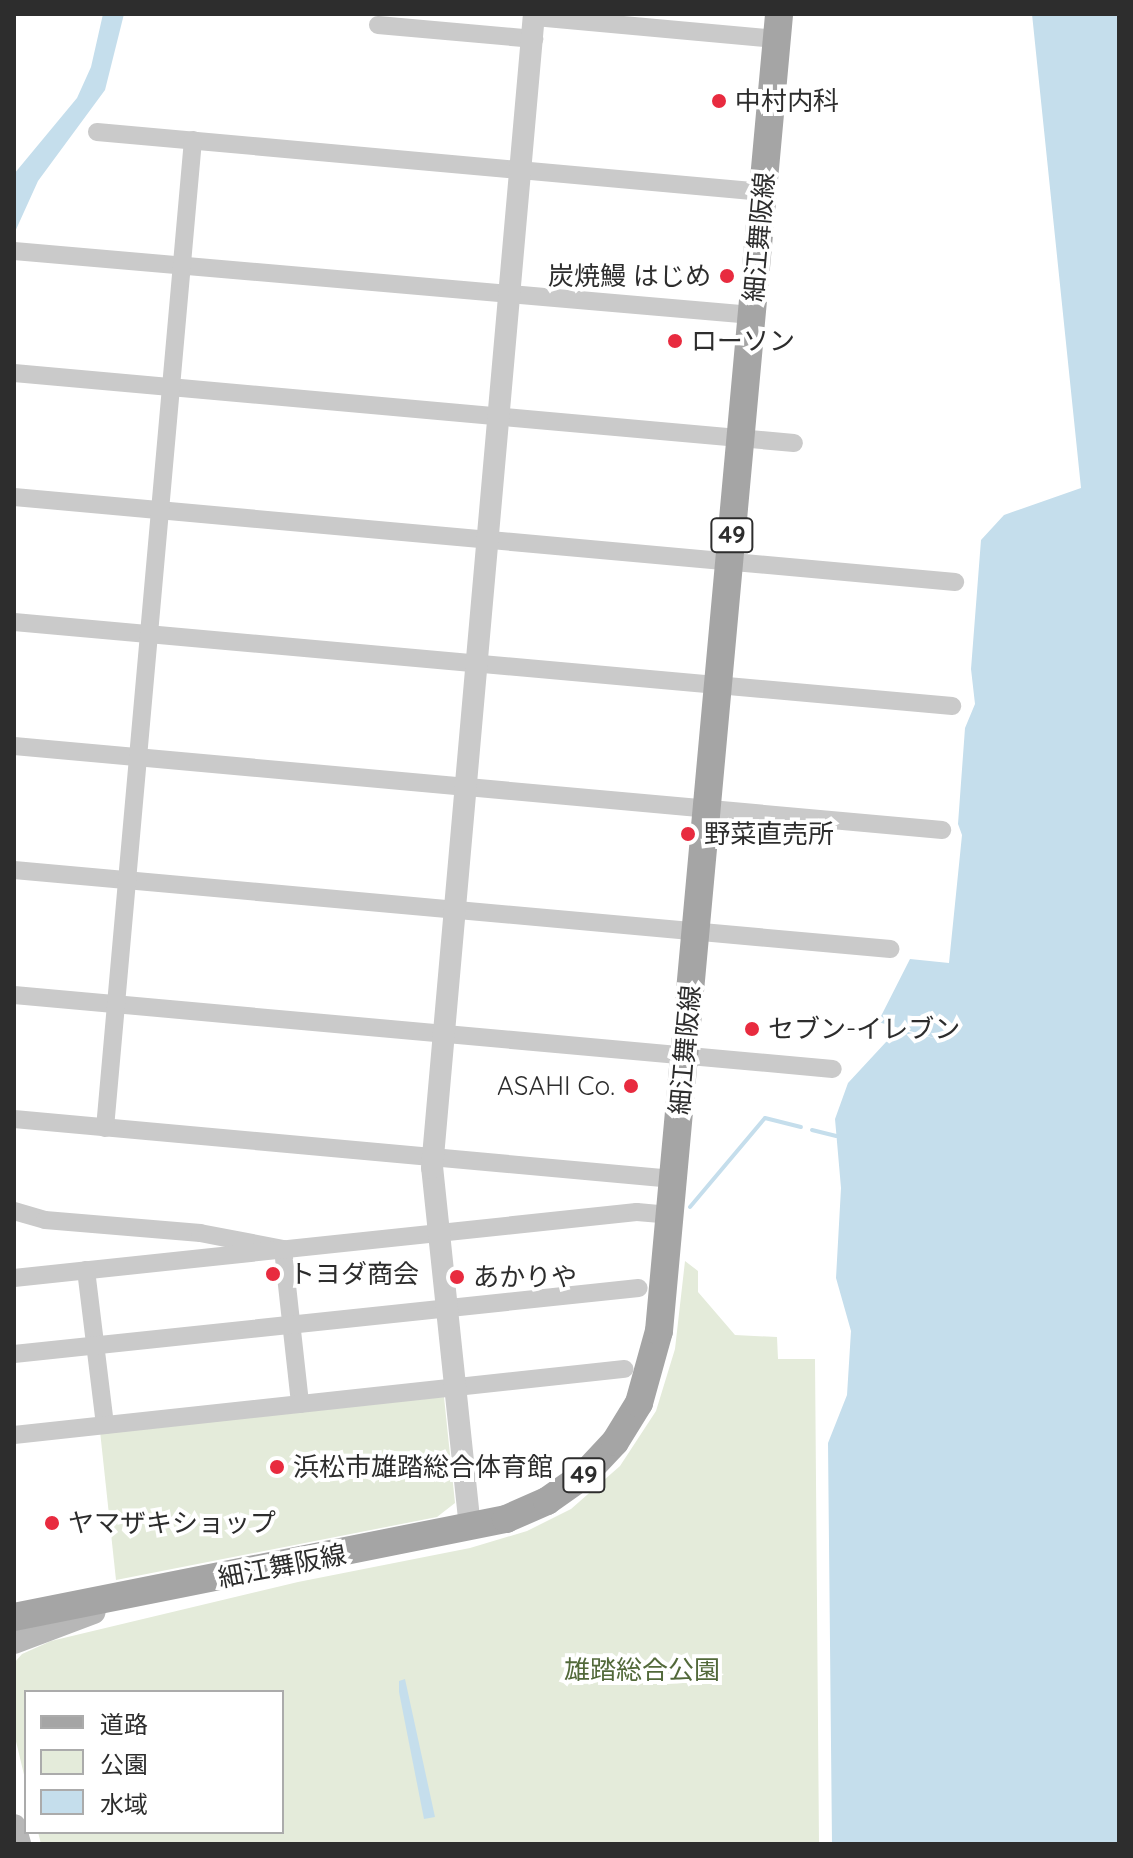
<!DOCTYPE html>
<html>
<head>
<meta charset="utf-8">
<style>
  body { margin:0 }
  #map { position:relative; width:1133px; height:1858px; overflow:hidden; background:#fff; font-family:Quicksand,"Noto Sans JP",sans-serif }
  div>[style] { position:absolute }
  .green>* { inset:0; background:#e4ebda }
  .water>* { inset:0; background:#c5deec }
  .stream>* { height:4px; margin:-2px; padding:0 2px; transform-origin:2px; border-radius:2px; background:#c5deec }
  .minor>* { height:18px; margin:-9px; padding:0 9px; transform-origin:9px; border-radius:9px; background:#cacaca }
  .tertiary>* { height:22px; margin:-11px; padding:0 11px; transform-origin:11px; border-radius:11px; background:#cacaca }
  .secondary>* { height:24px; margin:-12px; padding:0 12px; transform-origin:12px; border-radius:12px; background:#b7b7b7 }
  .primary>* { height:28px; margin:-14px; padding:0 14px; transform-origin:14px; border-radius:14px; background:#a5a5a5 }
  .dots>* { width:22px; height:22px; translate:-50% -50%; box-sizing:border-box; border:4px solid #fff; border-radius:50% }
  span { translate:-50% -50%; white-space:nowrap; text-align:center; line-height:1.15; -webkit-text-stroke:8px #fff; paint-order:stroke }
  .shield-label span { padding:2px 6px; background:#fff; border:2px solid; border-radius:6px; -webkit-text-stroke-width:0 }
  .shield-label { font-size:24px; color:#2d2d2d; font-weight:700 }
  .poi-label { font-size:26px; color:#2d2d2d }
  .left { translate:0 -50%; text-align:left }
  .right { translate:-100% -50%; text-align:right }
  .street-label { font-size:26px; color:#2d2d2d }
  .park-label { font-size:26px; color:#52693a }
  .frame { position:absolute; inset:0; border:16px solid #2d2d2d; pointer-events:none }
  .legend { position:absolute; left:24px; top:1690px; width:260px; height:144px; box-sizing:border-box; background:#fff; border:2px solid #ababab; margin:0; padding:10px 14px; list-style:none; font-size:24px; color:#2d2d2d }
  .legend li { display:flex; align-items:center; gap:16px; height:40px }
  .legend b { width:40px; border:2px solid #ababab }
</style>
</head>
<body>
<div id="map">
  <div class="green">
    <div style="clip-path:polygon(685px 1261px,698px 1271px,698px 1292px,735px 1335px,777px 1337px,778px 1359px,815px 1359px,819px 1844px,41px 1844px,38px 1832px,282px 1832px,282px 1692px,26px 1692px,26px 1783px,14px 1733px,14px 1663px,22px 1654px,51px 1641px,298px 1582px,470px 1548px,527px 1531px,571px 1509px,620px 1466px,656px 1411px,675px 1349px)"></div>
    <div style="clip-path:polygon(444px 1397px,455px 1503px,437px 1517px,116px 1580px,100px 1431px)"></div>
  </div>
  <div class="water">
    <div style="clip-path:polygon(103px 14px,124px 14px,105px 90px,38px 181px,14px 234px,14px 174px,77px 98px,91px 67px)"></div>
    <div style="clip-path:polygon(1032px 14px,1119px 14px,1119px 1844px,832px 1844px,828px 1443px,847px 1395px,851px 1331px,836px 1278px,841px 1188px,835px 1119px,848px 1083px,886px 1042px,904px 1031px,938px 1039px,878px 1022px,910px 959px,949px 963px,962px 835px,958px 824px,965px 728px,975px 704px,971px 669px,981px 540px,1004px 515px,1081px 488px)"></div>
    <div style="clip-path:polygon(405px 1679px,435px 1817px,424px 1819px,399px 1692px,399px 1681px)"></div>
  </div>
  <div class="stream">
    <div style="left:812px;top:1130px;width:25px;rotate:14deg"></div>
    <div style="left:690px;top:1207px;width:116px;rotate:-49.9deg"></div>
    <div style="left:765px;top:1118px;width:37px;rotate:14deg"></div>
  </div>
  <div class="minor">
    <div style="left:535px;top:17px;width:242px;rotate:5.2deg"></div>
    <div style="left:378px;top:25px;width:157px;rotate:5.1deg"></div>
    <div style="left:97px;top:132px;width:669px;rotate:5.15deg"></div>
    <div style="left:14px;top:251px;width:741px;rotate:4.96deg"></div>
    <div style="left:14px;top:373px;width:783px;rotate:5.13deg"></div>
    <div style="left:14px;top:497px;width:945px;rotate:5.16deg"></div>
    <div style="left:14px;top:622px;width:942px;rotate:5.12deg"></div>
    <div style="left:14px;top:746px;width:932px;rotate:5.17deg"></div>
    <div style="left:14px;top:870px;width:880px;rotate:5.15deg"></div>
    <div style="left:14px;top:995px;width:822px;rotate:5.16deg"></div>
    <div style="left:14px;top:1119px;width:662px;rotate:5.2deg"></div>
    <div style="left:105px;top:1128px;width:992px;rotate:-84.91deg"></div>
    <div style="left:14px;top:1211px;width:32px;rotate:16deg"></div>
    <div style="left:45px;top:1220px;width:156px;rotate:4.8deg"></div>
    <div style="left:200px;top:1233px;width:85px;rotate:10.9deg"></div>
    <div style="left:283px;top:1249px;width:156px;rotate:83.7deg"></div>
    <div style="left:86px;top:1270px;width:156px;rotate:83deg"></div>
    <div style="left:14px;top:1278px;width:626px;rotate:-6.05deg"></div>
    <div style="left:637px;top:1212px;width:33px;rotate:5deg"></div>
    <div style="left:14px;top:1354px;width:628px;rotate:-6.03deg"></div>
    <div style="left:14px;top:1435px;width:614px;rotate:-6.18deg"></div>
  </div>
  <div class="tertiary">
    <div style="left:470px;top:1528px;width:362px;rotate:-96deg"></div>
    <div style="left:432px;top:1168px;width:1158px;rotate:-84.95deg"></div>
  </div>
  <div class="secondary">
    <div style="left:14px;top:1642px;width:85px;rotate:-20.6deg"></div>
    <div style="left:14px;top:1826px;width:19px;rotate:74deg"></div>
  </div>
  <div class="primary">
    <div style="left:14px;top:1617px;width:502px;rotate:-11.27deg"></div>
    <div style="left:506px;top:1519px;width:45px;rotate:-23.7deg"></div>
    <div style="left:547px;top:1501px;width:45px;rotate:-35.1deg"></div>
    <div style="left:584px;top:1475px;width:45px;rotate:-46.8deg"></div>
    <div style="left:615px;top:1442px;width:46px;rotate:-58.4deg"></div>
    <div style="left:639px;top:1403px;width:75px;rotate:-74.5deg"></div>
    <div style="left:659px;top:1331px;width:1322px;rotate:-84.79deg"></div>
  </div>
  <div class="dots">
    <div style="left:719px;top:101px;background:#e82b3f"></div>
    <div style="left:727px;top:276px;background:#e82b3f"></div>
    <div style="left:675px;top:341px;background:#e82b3f"></div>
    <div style="left:688px;top:834px;background:#e82b3f"></div>
    <div style="left:752px;top:1029px;background:#e82b3f"></div>
    <div style="left:631px;top:1086px;background:#e82b3f"></div>
    <div style="left:273px;top:1274px;background:#e82b3f"></div>
    <div style="left:457px;top:1277px;background:#e82b3f"></div>
    <div style="left:277px;top:1467px;background:#e82b3f"></div>
    <div style="left:52px;top:1523px;background:#e82b3f"></div>
  </div>
  <div class="shield-label">
    <span style="left:732px;top:535px">49</span>
    <span style="left:584px;top:1475px">49</span>
  </div>
  <div class="poi-label">
    <span class="left" style="left:735px;top:101px">中村内科</span>
    <span class="right" style="left:711px;top:276px">炭焼鰻 はじめ</span>
    <span class="left" style="left:691px;top:341px">ローソン</span>
    <span class="left" style="left:704px;top:834px">野菜直売所</span>
    <span class="left" style="left:768px;top:1029px">セブン-イレブン</span>
    <span class="right" style="left:615px;top:1086px">ASAHI Co.</span>
    <span class="left" style="left:289px;top:1274px">トヨダ商会</span>
    <span class="left" style="left:473px;top:1277px">あかりや</span>
    <span class="left" style="left:293px;top:1467px">浜松市雄踏総合体育館</span>
    <span class="left" style="left:68px;top:1523px">ヤマザキショップ</span>
  </div>
  <div class="street-label">
    <span style="left:759px;top:237px;rotate:-85deg">細江舞阪線</span>
    <span style="left:685px;top:1050px;rotate:-85deg">細江舞阪線</span>
    <span style="left:282px;top:1566px;rotate:-11deg">細江舞阪線</span>
  </div>
  <div class="park-label">
    <span style="left:642px;top:1670px">雄踏総合公園</span>
  </div>
  <div class="frame"></div>
  <ul class="legend">
  <li><b style="height:10px;background:#a5a5a5"></b>道路</li>
  <li><b style="height:22px;background:#e4ebda"></b>公園</li>
  <li><b style="height:22px;background:#c5deec"></b>水域</li>
  </ul>
</div>
</body>
</html>
